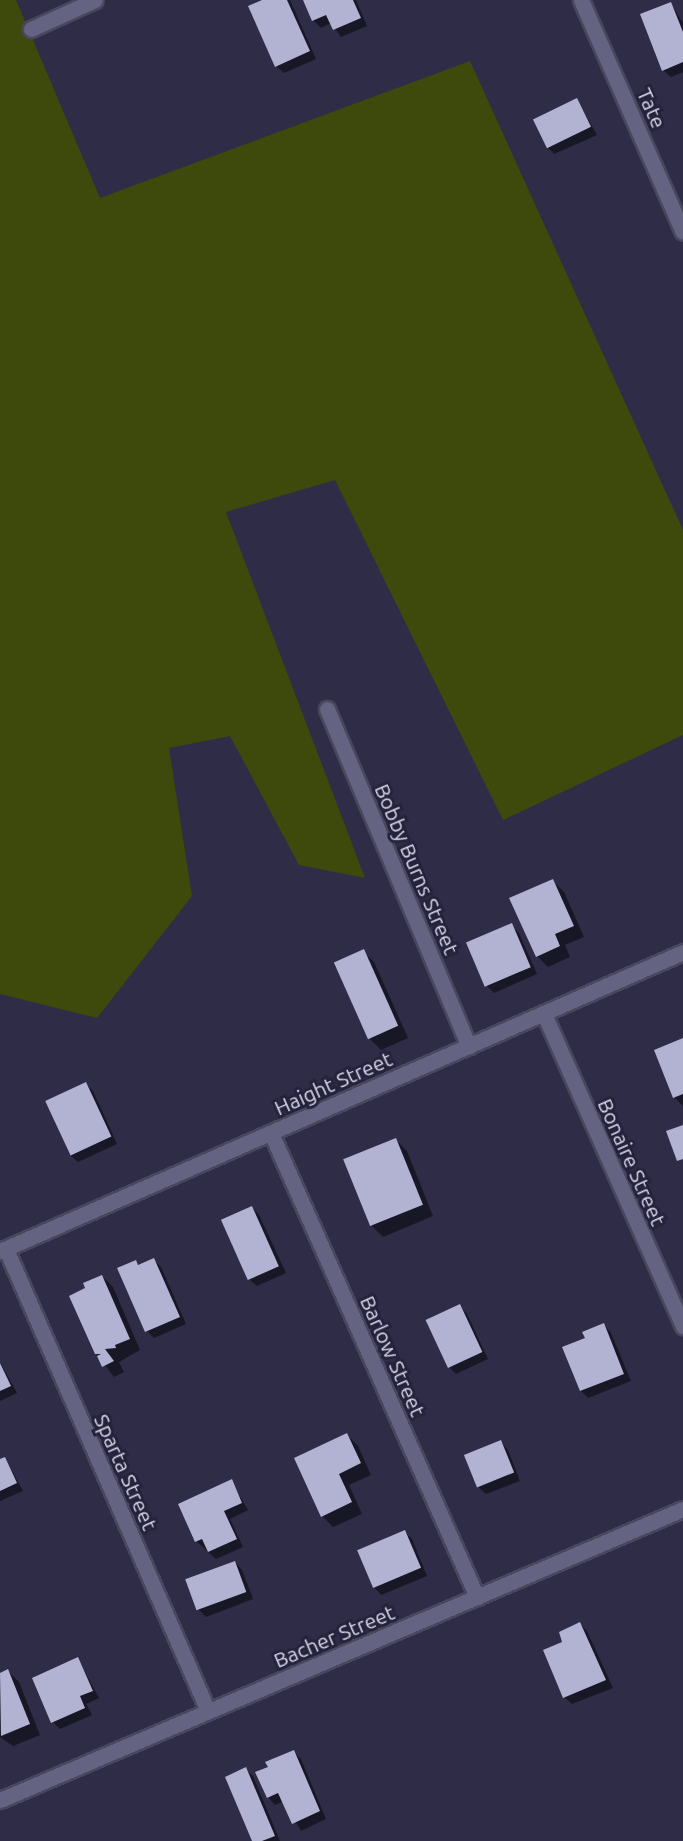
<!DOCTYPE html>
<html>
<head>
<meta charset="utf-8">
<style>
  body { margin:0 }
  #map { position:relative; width:683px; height:1841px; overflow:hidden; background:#2e2c46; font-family:Ubuntu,sans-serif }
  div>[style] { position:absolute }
  .green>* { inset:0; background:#3d4a0b }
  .shadow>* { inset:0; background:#0007 }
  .building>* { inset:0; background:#b2b2d3; transform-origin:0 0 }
  .roads { filter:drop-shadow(2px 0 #48475d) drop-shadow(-2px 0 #48475d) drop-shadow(0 2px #48475d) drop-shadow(0 -2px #48475d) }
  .street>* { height:15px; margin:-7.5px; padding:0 7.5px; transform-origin:7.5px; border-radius:7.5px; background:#646381 }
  span { translate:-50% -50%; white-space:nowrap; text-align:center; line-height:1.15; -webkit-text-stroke:6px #24223c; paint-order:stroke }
  .street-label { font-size:21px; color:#d8d8e9 }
</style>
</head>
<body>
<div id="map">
  <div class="green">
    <div style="clip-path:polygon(0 0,16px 0,100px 198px,470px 61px,683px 530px,683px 735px,503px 820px,335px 480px,226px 512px,365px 878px,299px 865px,230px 736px,169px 748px,192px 896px,97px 1018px,0 994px)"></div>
  </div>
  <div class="shadow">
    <div style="clip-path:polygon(266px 0,290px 0,316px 59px,284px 73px,276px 66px)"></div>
    <div style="clip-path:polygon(305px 0,356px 0,367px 26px,341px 37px,331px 23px,321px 28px,314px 21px)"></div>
    <div style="clip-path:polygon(671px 4px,683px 23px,683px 72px,671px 77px,663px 70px)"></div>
    <div style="clip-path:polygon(577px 100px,597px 135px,554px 154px,547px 147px)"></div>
    <div style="clip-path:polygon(553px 881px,564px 892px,584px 937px,565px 945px,570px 957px,548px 967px,537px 956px)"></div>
    <div style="clip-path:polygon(511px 925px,519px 933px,537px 974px,494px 993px,487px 986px)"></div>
    <div style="clip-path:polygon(363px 951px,374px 962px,408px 1038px,381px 1050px,370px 1039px)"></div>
    <div style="clip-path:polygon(683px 1040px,683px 1106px,674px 1097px)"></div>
    <div style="clip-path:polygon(86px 1084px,93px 1091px,117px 1144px,78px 1162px,70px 1155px,47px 1102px)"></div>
    <div style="clip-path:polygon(396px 1140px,407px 1151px,433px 1216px,383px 1237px,372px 1226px,345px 1160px)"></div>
    <div style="clip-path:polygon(252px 1207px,259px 1215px,286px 1273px,257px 1286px,249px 1279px)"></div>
    <div style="clip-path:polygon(154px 1260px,161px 1267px,186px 1324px,154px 1338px,147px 1331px,135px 1262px,140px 1266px)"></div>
    <div style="clip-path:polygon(102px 1276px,113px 1287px,140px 1350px,119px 1362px,124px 1372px,114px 1377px,96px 1353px,87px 1289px)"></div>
    <div style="clip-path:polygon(460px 1306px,467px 1314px,488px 1359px,456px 1374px,448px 1366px)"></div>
    <div style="clip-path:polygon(604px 1325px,611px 1333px,631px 1381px,588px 1398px,581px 1391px,587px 1339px)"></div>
    <div style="clip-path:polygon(0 1362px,17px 1393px,0 1401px)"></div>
    <div style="clip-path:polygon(347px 1435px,358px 1446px,371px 1475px,349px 1485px,362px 1514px,333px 1527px,322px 1516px)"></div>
    <div style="clip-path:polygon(501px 1442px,508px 1450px,520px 1481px,486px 1494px,478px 1487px)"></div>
    <div style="clip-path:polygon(5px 1458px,23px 1491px,0 1501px,0 1460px)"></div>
    <div style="clip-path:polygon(231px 1481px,248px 1510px,230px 1519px,243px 1547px,216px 1559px,196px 1541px)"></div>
    <div style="clip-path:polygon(405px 1532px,412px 1539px,427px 1576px,381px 1595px,374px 1587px,359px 1551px)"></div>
    <div style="clip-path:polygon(235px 1562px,242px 1570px,253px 1599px,206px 1617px,198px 1609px)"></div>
    <div style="clip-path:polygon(580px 1624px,587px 1631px,613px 1688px,572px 1704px,564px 1697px,564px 1643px)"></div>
    <div style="clip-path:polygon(78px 1659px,99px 1698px,86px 1704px,92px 1715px,60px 1729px,53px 1722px)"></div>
    <div style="clip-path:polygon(8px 1671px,19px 1682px,40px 1735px,13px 1746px,0 1737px,0 1674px)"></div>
    <div style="clip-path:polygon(294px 1752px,301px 1759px,326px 1819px,301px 1831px,284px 1801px,275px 1805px,268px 1797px,270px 1768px)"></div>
    <div style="clip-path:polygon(245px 1769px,253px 1776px,280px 1841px,254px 1841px)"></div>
  </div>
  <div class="building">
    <div style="clip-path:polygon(262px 0,287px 0,310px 51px,275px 67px,248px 6px)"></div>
    <div style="clip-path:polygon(303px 0,353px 0,361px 18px,333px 30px,326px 15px,312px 21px)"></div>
    <div style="clip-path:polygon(671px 2px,683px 32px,683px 62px,662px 71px,640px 14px)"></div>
    <div style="left:577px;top:98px;width:32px;height:49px;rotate:64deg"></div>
    <div style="clip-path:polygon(553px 879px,574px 926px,555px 934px,560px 946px,536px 957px,509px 898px)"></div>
    <div style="left:512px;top:923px;width:48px;height:50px;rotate:67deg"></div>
    <div style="left:364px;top:949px;width:84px;height:33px;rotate:66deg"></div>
    <div style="clip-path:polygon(683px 1038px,683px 1094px,673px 1098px,654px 1050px)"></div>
    <div style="left:86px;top:1082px;width:60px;height:45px;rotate:65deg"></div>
    <div style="clip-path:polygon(683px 1125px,683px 1159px,677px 1161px,666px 1131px)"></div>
    <div style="left:396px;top:1138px;width:72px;height:57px;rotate:68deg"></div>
    <div style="left:252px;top:1206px;width:66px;height:34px;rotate:66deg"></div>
    <div style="clip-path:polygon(154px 1258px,180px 1317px,145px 1332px,117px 1268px,136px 1260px,138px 1265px)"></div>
    <div style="clip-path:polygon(102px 1275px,130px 1339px,115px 1345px,116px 1348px,105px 1349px,114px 1361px,102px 1367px,97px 1356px,101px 1354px,95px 1354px,69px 1296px,85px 1288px,83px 1283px)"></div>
    <div style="left:460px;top:1304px;width:53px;height:38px;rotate:65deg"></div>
    <div style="clip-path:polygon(604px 1323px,624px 1374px,580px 1391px,562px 1347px,585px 1338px,582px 1332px)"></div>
    <div style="clip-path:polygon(0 1363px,11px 1386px,0 1391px)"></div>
    <div style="clip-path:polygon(347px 1433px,361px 1463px,339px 1474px,352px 1502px,321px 1517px,294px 1458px)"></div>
    <div style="left:501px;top:1440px;width:35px;height:40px;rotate:68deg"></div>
    <div style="clip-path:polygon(5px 1457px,17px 1483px,0 1491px,0 1459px)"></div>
    <div style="clip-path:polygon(232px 1479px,242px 1503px,224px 1511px,237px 1539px,208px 1552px,202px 1539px,195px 1542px,178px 1504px)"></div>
    <div style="left:405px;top:1530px;width:41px;height:52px;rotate:67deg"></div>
    <div style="left:235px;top:1561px;width:33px;height:53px;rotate:70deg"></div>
    <div style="clip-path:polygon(580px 1622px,606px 1680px,563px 1698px,543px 1650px,562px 1642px,559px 1632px)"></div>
    <div style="clip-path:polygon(78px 1657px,93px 1691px,80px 1696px,85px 1708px,51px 1723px,32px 1678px)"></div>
    <div style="clip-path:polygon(8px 1669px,30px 1724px,1px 1736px,0 1673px)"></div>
    <div style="clip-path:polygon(294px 1750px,320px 1811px,292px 1824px,278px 1793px,267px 1798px,255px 1772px,268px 1767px,265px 1762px)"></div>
    <div style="clip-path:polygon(246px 1767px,275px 1836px,262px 1841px,252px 1841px,225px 1777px)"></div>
  </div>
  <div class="roads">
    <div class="street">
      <div style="left:581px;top:0;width:253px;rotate:66.3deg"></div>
      <div style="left:31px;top:29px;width:70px;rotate:-24.4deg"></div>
      <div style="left:327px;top:709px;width:366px;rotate:67.2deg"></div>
      <div style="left:544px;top:1014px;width:342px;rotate:66deg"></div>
      <div style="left:271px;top:1133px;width:508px;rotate:66.06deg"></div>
      <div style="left:6px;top:1249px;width:504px;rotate:66.38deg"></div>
      <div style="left:0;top:1251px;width:746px;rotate:-23.64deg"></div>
      <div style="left:0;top:1800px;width:742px;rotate:-23.08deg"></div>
    </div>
  </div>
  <div class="street-label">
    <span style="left:652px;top:108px;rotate:66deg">Tate</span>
    <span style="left:417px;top:869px;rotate:67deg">Bobby Burns Street</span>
    <span style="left:333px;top:1083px;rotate:-24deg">Haight Street</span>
    <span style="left:632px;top:1162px;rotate:66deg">Bonaire Street</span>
    <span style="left:393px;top:1356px;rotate:66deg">Barlow Street</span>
    <span style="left:126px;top:1472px;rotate:66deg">Sparta Street</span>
    <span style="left:334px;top:1636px;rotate:-23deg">Bacher Street</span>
  </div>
</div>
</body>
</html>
